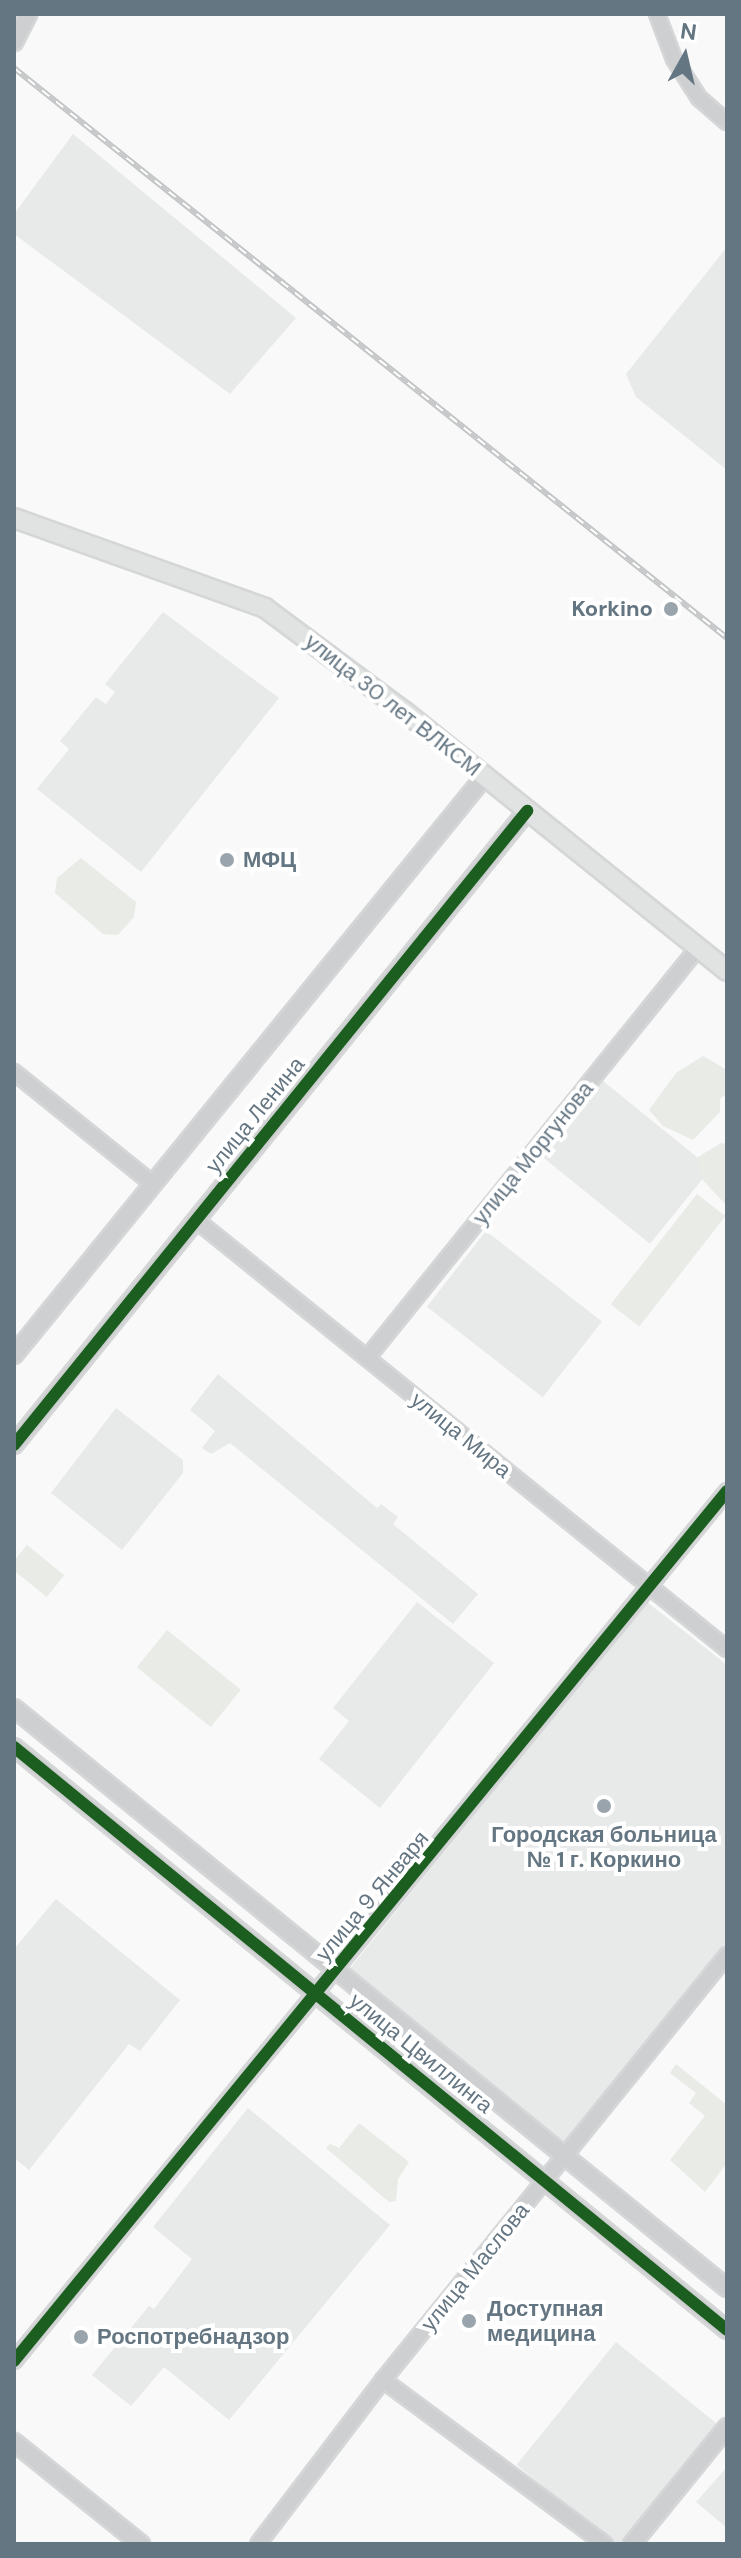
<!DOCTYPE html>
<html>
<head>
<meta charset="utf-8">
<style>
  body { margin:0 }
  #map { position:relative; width:741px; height:2558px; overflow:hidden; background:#f9f9f9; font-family:"DM Sans",sans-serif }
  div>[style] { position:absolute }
  .built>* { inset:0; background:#e8e9e9; transform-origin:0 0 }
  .green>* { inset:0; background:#e8ebe6; transform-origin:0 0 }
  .roads { filter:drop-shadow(2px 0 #d5d6d7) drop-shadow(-2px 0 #d5d6d7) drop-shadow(0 2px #d5d6d7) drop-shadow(0 -2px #d5d6d7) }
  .minor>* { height:14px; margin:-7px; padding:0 7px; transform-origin:7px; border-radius:7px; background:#cecfd0 }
  .tertiary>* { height:16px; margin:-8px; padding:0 8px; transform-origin:8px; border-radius:8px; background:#cecfd0 }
  .secondary>* { height:18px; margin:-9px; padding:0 9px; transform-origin:9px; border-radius:9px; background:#e1e2e2 }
  .rail>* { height:6px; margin-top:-3px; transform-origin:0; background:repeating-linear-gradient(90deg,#fff 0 9px,#c3c5c6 0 18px); box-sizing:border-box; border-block:2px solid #c3c5c6 }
  .cycleway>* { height:12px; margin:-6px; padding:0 6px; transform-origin:6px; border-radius:6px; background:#1b5e20 }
  .dots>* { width:22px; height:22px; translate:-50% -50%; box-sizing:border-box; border:4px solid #fff; border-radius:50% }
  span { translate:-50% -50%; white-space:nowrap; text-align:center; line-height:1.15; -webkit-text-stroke:8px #fff; paint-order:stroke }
  .poi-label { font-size:22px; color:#657683; font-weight:700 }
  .right { translate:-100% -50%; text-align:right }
  .left { translate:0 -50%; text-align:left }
  .street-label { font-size:22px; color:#657683 }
  .frame { position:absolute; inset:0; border:16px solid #657683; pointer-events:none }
  .north { position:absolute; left:645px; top:16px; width:80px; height:80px; -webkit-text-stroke:6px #fff; paint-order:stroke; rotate:8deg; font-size:22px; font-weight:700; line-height:32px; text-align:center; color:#657683 }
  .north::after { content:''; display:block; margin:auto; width:28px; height:36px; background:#657683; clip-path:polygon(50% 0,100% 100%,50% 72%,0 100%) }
</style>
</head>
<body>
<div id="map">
  <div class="built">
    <div style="clip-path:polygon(73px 134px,296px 318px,230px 394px,14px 234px,14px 214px)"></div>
    <div style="clip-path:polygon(727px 247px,727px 470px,636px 397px,626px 374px)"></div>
    <div style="clip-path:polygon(163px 612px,279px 698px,141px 872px,37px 789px,69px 749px,60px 741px,96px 697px,106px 704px,115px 692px,105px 684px)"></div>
    <div style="left:603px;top:1081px;width:139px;height:97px;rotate:39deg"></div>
    <div style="left:486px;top:1231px;width:147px;height:96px;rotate:38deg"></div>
    <div style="clip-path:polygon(218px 1374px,377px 1508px,381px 1504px,398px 1517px,393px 1524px,478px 1594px,453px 1624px,230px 1443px,211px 1454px,202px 1448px,215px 1431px,190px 1410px)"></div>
    <div style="clip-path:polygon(116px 1408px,183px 1460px,183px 1473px,122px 1550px,51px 1493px)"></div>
    <div style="clip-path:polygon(417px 1602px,494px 1663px,380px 1808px,319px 1759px,349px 1721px,333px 1708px)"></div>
    <div style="clip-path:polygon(647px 1602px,727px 1665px,727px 1946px,561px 2146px,347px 1972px)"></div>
    <div style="clip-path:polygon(56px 1899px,180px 2000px,140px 2051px,129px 2044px,29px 2170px,14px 2158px,14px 1949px)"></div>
    <div style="clip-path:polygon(248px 2108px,390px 2225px,229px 2420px,164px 2367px,131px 2406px,92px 2375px,149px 2306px,154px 2309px,192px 2259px,153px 2227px)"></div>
    <div style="left:616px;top:2342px;width:137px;height:158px;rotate:39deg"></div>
    <div style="clip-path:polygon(727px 2467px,727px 2528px,696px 2502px)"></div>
  </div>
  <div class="green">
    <div style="clip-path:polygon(81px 858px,136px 902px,134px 917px,118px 935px,103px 934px,55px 893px,57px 878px)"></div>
    <div style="clip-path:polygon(703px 1056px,727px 1070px,727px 1093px,720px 1099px,720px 1112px,693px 1140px,663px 1126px,649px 1110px,676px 1073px)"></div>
    <div style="clip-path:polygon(721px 1143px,727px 1144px,727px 1206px,698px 1175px,698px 1157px)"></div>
    <div style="left:697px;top:1194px;width:36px;height:140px;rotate:38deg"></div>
    <div style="left:27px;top:1545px;width:48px;height:28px;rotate:39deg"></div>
    <div style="left:167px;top:1630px;width:95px;height:48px;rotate:39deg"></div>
    <div style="clip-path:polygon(676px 2064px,727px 2105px,727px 2163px,705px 2192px,670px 2160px,705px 2116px,689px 2103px,696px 2093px,670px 2073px)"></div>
    <div style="clip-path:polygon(359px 2123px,409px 2162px,398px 2179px,396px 2201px,389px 2202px,326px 2148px,330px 2144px,339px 2148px)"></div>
  </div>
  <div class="roads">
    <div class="minor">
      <div style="left:657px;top:14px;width:48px;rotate:69.3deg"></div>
      <div style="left:674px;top:59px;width:46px;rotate:57.3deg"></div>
      <div style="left:699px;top:98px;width:37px;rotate:41deg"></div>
      <div style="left:14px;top:1072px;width:179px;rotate:38.9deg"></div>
      <div style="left:196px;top:1220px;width:683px;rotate:38.94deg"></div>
      <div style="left:367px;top:1358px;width:527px;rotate:-51.09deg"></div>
      <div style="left:14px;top:2361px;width:1125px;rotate:-50.66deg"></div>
      <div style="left:383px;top:2380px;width:276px;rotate:36.5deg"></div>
      <div style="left:258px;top:2544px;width:206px;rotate:-52.7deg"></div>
      <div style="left:383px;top:2380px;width:547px;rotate:-51.01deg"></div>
    </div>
    <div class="tertiary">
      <div style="left:14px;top:42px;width:31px;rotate:-63deg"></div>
      <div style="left:14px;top:1355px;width:745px;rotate:-50.88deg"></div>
      <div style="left:14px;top:1445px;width:816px;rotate:-51.02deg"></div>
      <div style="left:14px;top:1708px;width:919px;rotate:39.13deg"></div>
      <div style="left:14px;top:1747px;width:921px;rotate:39.27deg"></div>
      <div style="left:14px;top:2442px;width:163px;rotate:38.8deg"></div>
      <div style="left:632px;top:2544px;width:151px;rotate:-50.9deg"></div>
    </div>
    <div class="secondary">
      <div style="left:14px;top:518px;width:267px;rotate:19.7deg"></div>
      <div style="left:265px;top:608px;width:174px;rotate:36.6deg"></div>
      <div style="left:405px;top:712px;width:413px;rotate:38.8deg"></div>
    </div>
  </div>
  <div class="rail">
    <div style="left:14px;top:68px;width:913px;rotate:38.64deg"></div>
  </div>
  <div class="cycleway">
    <div style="left:14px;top:1445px;width:816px;rotate:-51.02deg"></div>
    <div style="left:14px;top:1747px;width:921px;rotate:39.27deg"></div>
    <div style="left:14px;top:2361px;width:1125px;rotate:-50.66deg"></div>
  </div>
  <div class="dots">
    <div style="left:671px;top:609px;background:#99a4ac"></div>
    <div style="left:227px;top:860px;background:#99a4ac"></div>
    <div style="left:604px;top:1806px;background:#99a4ac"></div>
    <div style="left:469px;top:2321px;background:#99a4ac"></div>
    <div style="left:81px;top:2337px;background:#99a4ac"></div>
  </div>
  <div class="poi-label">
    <span class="right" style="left:653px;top:609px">Korkino</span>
    <span class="left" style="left:243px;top:860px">МФЦ</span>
    <span style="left:604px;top:1847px">Городская больница<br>№ 1 г. Коркино</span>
    <span class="left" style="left:487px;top:2321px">Доступная<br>медицина</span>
    <span class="left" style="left:97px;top:2337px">Роспотребнадзор</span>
  </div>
  <div class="street-label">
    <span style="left:393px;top:705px;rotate:38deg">улица 30 лет ВЛКСМ</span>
    <span style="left:255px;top:1115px;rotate:-51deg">улица Ленина</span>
    <span style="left:533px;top:1153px;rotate:-51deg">улица Моргунова</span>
    <span style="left:461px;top:1435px;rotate:39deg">улица Мира</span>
    <span style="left:372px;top:1896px;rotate:-50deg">улица 9 Января</span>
    <span style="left:421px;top:2053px;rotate:39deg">улица Цвиллинга</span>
    <span style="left:475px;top:2267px;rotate:-51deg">улица Маслова</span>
  </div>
  <div class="frame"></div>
  <div class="north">N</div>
</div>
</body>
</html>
